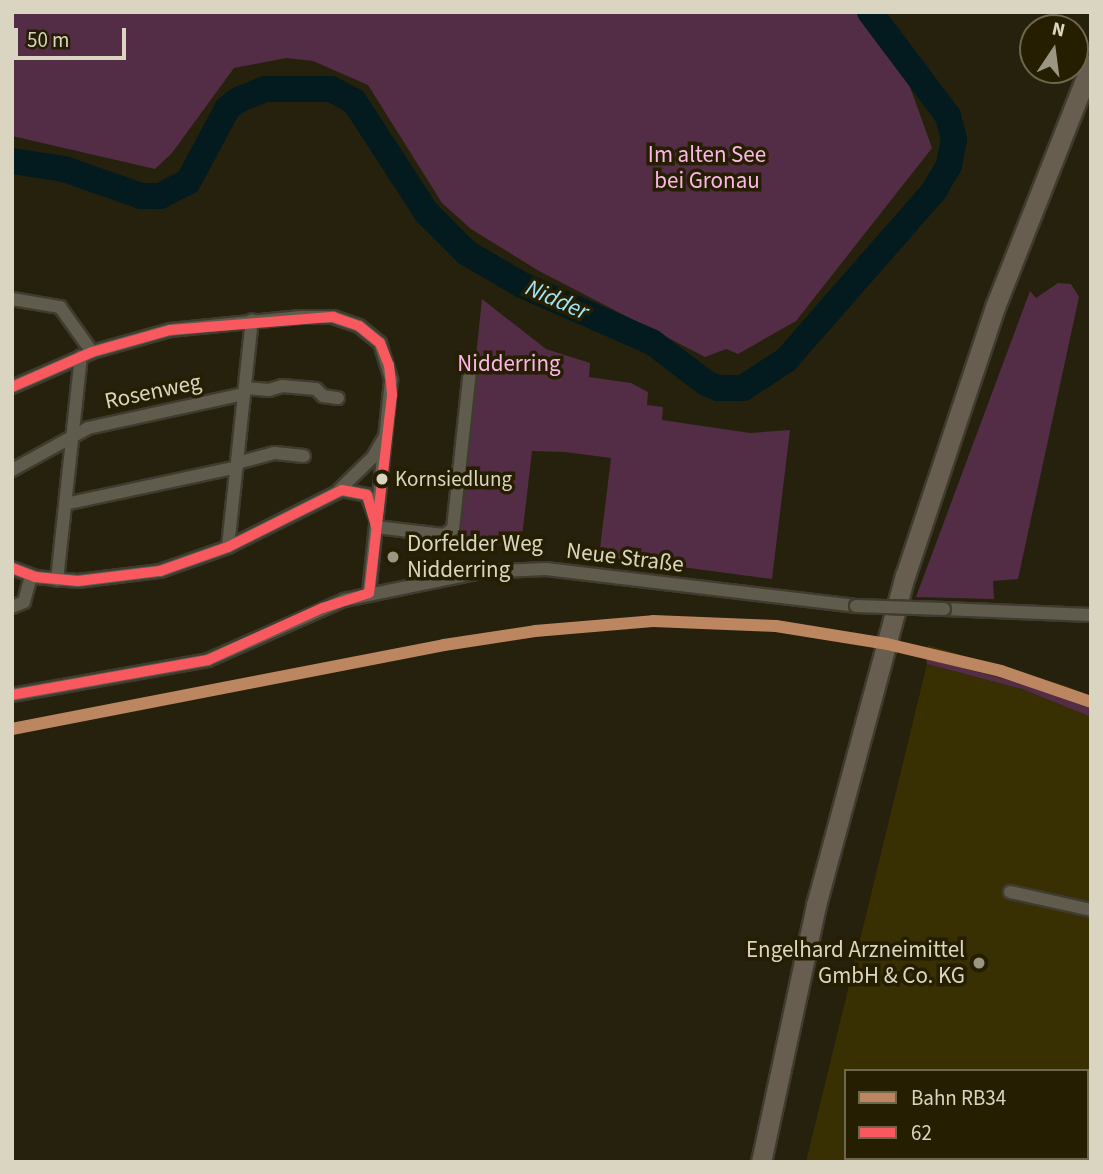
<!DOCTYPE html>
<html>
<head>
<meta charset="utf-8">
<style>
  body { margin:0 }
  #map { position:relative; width:1103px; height:1174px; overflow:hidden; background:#25210d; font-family:"Source Sans 3",sans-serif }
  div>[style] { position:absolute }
  .built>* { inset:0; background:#382f03 }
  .green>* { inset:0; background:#532c46 }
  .river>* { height:26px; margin:-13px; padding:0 13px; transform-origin:13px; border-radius:13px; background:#031a1e }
  .roads { filter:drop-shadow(2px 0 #3f3c2f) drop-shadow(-2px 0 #3f3c2f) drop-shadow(0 2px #3f3c2f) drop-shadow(0 -2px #3f3c2f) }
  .street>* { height:12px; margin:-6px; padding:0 6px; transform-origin:6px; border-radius:6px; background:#5f5c4e }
  .primary>* { height:19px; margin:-9.5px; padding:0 9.5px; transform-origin:9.5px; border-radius:9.5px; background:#685e4f }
  .bridges { filter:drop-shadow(2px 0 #3f3c2f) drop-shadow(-2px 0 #3f3c2f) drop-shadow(0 2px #3f3c2f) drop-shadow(0 -2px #3f3c2f) }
  .street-bridge>* { height:12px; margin:-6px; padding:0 6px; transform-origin:6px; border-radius:6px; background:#5f5c4e }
  .bus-1>* { height:10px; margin:-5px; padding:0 5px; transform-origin:5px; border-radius:5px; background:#f8585e }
  .rail-1>* { height:12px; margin:-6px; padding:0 6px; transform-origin:6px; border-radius:6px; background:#bb8660 }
  .dots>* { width:19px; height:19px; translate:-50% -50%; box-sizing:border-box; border:4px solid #251e00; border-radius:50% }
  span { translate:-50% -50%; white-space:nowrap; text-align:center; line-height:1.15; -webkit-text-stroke:7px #251e00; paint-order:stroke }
  .bus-label { font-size:21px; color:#d9d5c1 }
  .left { translate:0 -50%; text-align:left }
  .park-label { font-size:23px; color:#fcb6e8 }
  .street-label { font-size:23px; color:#d9d5c1 }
  .poi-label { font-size:23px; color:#d9d5c1 }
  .right { translate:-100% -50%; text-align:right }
  .water-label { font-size:24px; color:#9de6fb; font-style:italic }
  .frame { position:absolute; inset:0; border:14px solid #d9d5c1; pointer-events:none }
  .legend { position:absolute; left:844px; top:1069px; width:245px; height:91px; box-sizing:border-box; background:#251e00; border:2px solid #6d674d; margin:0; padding:9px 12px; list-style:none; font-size:21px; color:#d9d5c1 }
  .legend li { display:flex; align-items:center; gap:14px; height:35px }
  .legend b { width:35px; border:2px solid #6d674d }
  .north { position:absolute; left:1019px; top:14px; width:70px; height:70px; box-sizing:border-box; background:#251e00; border:2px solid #6d674d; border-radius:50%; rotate:13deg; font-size:19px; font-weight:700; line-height:28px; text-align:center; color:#d9d5c1 }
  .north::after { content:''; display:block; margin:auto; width:24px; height:32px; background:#9a9682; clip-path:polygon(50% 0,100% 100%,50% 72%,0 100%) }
  .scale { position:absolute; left:14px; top:28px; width:112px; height:32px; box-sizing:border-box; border:4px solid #d9d5c1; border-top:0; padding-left:9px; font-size:21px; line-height:24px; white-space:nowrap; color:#d9d5c1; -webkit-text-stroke:5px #251e00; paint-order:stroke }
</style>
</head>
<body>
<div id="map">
  <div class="built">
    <div style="clip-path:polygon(928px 645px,1067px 686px,1091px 696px,1091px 708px,926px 658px)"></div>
    <div style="clip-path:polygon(evenodd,927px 664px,1022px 689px,1091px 717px,1091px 1162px,806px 1162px,927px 664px,846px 1071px,1087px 1071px,1087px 1158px,846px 1158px,846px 1071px)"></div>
  </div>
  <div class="green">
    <div style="clip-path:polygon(12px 12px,858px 12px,901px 62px,932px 148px,796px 321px,738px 354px,726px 349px,705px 357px,539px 271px,471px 229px,442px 203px,368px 85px,313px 61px,286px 58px,234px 68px,172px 153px,155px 169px,12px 136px)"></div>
    <div style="clip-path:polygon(1058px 283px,1071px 284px,1079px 297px,1018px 579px,993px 581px,994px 599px,916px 597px,1030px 291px,1036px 298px)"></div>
    <div style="clip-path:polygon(482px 299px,546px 349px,590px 363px,589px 377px,631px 383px,648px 392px,647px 405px,663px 407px,662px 420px,750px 433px,790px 430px,772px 579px,599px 556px,611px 458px,565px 452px,532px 451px,521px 546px,456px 544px)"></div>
    <div style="clip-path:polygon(926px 658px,1030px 686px,1091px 708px,1091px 717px,1022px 689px,927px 664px)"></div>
  </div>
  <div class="river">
    <div style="left:12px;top:161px;width:53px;rotate:8.7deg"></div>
    <div style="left:64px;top:169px;width:82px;rotate:19.3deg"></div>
    <div style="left:141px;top:196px;width:19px"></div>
    <div style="left:160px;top:196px;width:31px;rotate:-27deg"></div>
    <div style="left:188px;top:182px;width:83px;rotate:-61.9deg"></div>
    <div style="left:227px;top:109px;width:14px;rotate:-39deg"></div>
    <div style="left:238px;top:100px;width:29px;rotate:-22deg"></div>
    <div style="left:265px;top:89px;width:66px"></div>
    <div style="left:331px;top:89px;width:26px;rotate:28deg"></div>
    <div style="left:354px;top:101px;width:132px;rotate:57deg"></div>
    <div style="left:426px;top:212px;width:58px;rotate:45deg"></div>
    <div style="left:467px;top:253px;width:64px;rotate:30.2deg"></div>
    <div style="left:522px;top:285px;width:142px;rotate:23.7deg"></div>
    <div style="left:652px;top:342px;width:68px;rotate:37.2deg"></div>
    <div style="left:706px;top:383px;width:13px;rotate:23deg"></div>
    <div style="left:718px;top:388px;width:25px"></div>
    <div style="left:743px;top:388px;width:51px;rotate:-33.1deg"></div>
    <div style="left:786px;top:360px;width:225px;rotate:-48.8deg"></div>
    <div style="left:934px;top:191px;width:30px;rotate:-60deg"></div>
    <div style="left:949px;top:165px;width:26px;rotate:-79deg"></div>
    <div style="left:954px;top:139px;width:24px;rotate:-105deg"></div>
    <div style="left:948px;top:116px;width:130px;rotate:-126.9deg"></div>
  </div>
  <div class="roads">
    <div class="street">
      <div style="left:12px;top:299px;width:49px;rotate:9.5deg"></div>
      <div style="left:60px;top:307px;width:55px;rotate:54.6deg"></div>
      <div style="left:12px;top:387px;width:87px;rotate:-23.6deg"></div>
      <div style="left:92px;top:352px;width:81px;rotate:-15.8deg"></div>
      <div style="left:170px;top:330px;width:131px;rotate:-5.7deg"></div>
      <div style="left:300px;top:317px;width:33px"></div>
      <div style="left:333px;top:317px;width:28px;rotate:19deg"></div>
      <div style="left:359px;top:326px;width:27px;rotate:39deg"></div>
      <div style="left:380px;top:343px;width:39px;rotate:73deg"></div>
      <div style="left:391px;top:380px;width:214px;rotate:95.9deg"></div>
      <div style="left:245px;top:388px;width:24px;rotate:5deg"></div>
      <div style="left:269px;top:390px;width:14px;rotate:-17deg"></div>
      <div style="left:282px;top:386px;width:34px;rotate:5deg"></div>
      <div style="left:316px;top:389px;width:10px;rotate:45deg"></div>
      <div style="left:323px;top:396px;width:15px;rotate:8deg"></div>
      <div style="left:237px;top:463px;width:39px;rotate:-15deg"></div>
      <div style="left:275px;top:453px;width:29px;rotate:6deg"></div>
      <div style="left:12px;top:470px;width:87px;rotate:-28.9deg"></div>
      <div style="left:88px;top:428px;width:160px;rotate:-12.3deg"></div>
      <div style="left:339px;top:490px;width:47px;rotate:-44.1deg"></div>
      <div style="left:373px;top:457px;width:22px;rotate:-60deg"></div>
      <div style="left:65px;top:504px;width:176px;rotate:-12.1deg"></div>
      <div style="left:376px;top:527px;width:68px;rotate:6.7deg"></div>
      <div style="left:444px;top:535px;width:11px;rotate:-34deg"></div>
      <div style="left:453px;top:529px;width:170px;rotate:-83.9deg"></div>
      <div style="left:228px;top:547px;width:228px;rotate:-84deg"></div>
      <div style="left:12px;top:568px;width:25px;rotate:21deg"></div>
      <div style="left:35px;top:577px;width:43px;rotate:5.3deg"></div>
      <div style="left:78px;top:581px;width:83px;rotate:-7deg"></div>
      <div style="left:160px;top:571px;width:72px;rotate:-19.4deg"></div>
      <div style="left:228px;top:547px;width:127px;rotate:-26.6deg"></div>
      <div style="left:342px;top:490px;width:25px;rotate:11deg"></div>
      <div style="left:367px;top:495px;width:22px;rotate:69deg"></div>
      <div style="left:57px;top:580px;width:225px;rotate:-83.9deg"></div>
      <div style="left:12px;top:607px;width:13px;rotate:-23deg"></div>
      <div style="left:24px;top:602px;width:27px;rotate:-75deg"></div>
      <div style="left:944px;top:609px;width:147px;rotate:2.3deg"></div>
      <div style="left:12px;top:695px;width:199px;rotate:-10.1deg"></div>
      <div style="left:208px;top:660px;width:149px;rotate:-23.8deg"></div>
      <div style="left:344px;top:600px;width:139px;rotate:-11.6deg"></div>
      <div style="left:480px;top:572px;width:66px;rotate:-2.6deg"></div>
      <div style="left:546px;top:569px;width:312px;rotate:6.8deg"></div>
      <div style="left:1010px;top:892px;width:83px;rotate:12.5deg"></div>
    </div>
    <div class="primary">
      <div style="left:761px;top:1162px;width:263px;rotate:-77.9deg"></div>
      <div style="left:816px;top:905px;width:341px;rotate:-74.9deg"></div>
      <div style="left:905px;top:576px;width:284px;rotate:-71.5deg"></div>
      <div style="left:995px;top:307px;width:261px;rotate:-68.4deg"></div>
    </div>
  </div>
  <div class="bridges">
    <div class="street-bridge">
      <div style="left:856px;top:606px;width:88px;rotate:2deg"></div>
    </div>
  </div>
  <div class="bus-1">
    <div style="left:12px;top:387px;width:87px;rotate:-23.6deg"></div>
    <div style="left:92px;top:352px;width:81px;rotate:-15.8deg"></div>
    <div style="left:170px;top:330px;width:164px;rotate:-4.6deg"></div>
    <div style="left:333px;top:317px;width:28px;rotate:19deg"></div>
    <div style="left:359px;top:326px;width:27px;rotate:39deg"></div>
    <div style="left:380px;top:343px;width:24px;rotate:68deg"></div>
    <div style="left:389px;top:365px;width:30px;rotate:84deg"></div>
    <div style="left:392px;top:395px;width:199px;rotate:96.6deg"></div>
    <div style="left:369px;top:593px;width:49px;rotate:162.3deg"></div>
    <div style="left:322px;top:608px;width:125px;rotate:155.5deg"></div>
    <div style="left:208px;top:660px;width:199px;rotate:169.9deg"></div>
    <div style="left:12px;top:568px;width:25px;rotate:21deg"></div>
    <div style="left:35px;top:577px;width:43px;rotate:5.3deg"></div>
    <div style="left:78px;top:581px;width:83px;rotate:-7deg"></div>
    <div style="left:160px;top:571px;width:72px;rotate:-19.4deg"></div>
    <div style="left:228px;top:547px;width:127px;rotate:-26.6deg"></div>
    <div style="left:342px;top:490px;width:25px;rotate:11deg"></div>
    <div style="left:367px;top:495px;width:33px;rotate:74deg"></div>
  </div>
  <div class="rail-1">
    <div style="left:12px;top:729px;width:440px;rotate:-11deg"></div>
    <div style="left:444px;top:645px;width:92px;rotate:-8.7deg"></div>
    <div style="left:535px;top:631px;width:118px;rotate:-4.8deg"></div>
    <div style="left:653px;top:621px;width:123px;rotate:2.3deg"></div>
    <div style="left:776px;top:626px;width:112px;rotate:9.2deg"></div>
    <div style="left:887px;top:644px;width:117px;rotate:13.3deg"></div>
    <div style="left:1001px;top:671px;width:95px;rotate:19deg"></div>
  </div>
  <div class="dots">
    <div style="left:382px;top:479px;background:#d9d5c1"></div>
    <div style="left:393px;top:557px;background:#9a9682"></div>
    <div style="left:979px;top:963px;background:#9a9682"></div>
  </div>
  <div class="bus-label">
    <span class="left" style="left:395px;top:479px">Kornsiedlung</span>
  </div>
  <div class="park-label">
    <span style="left:707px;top:168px">Im alten See<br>bei Gronau</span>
    <span style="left:509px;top:364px">Nidderring</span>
  </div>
  <div class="street-label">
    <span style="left:153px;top:392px;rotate:-12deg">Rosenweg</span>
    <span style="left:625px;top:558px;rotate:7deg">Neue Straße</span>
  </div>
  <div class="poi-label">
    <span class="left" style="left:407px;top:557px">Dorfelder Weg<br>Nidderring</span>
    <span class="right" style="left:965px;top:963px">Engelhard Arzneimittel<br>GmbH &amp; Co. KG</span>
  </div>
  <div class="water-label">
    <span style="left:557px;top:300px;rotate:24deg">Nidder</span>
  </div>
  <div class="frame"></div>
  <ul class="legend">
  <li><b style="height:9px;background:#bb8660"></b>Bahn RB34</li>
  <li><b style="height:9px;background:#f8585e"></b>62</li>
  </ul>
  <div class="north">N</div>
  <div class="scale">50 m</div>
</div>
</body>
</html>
